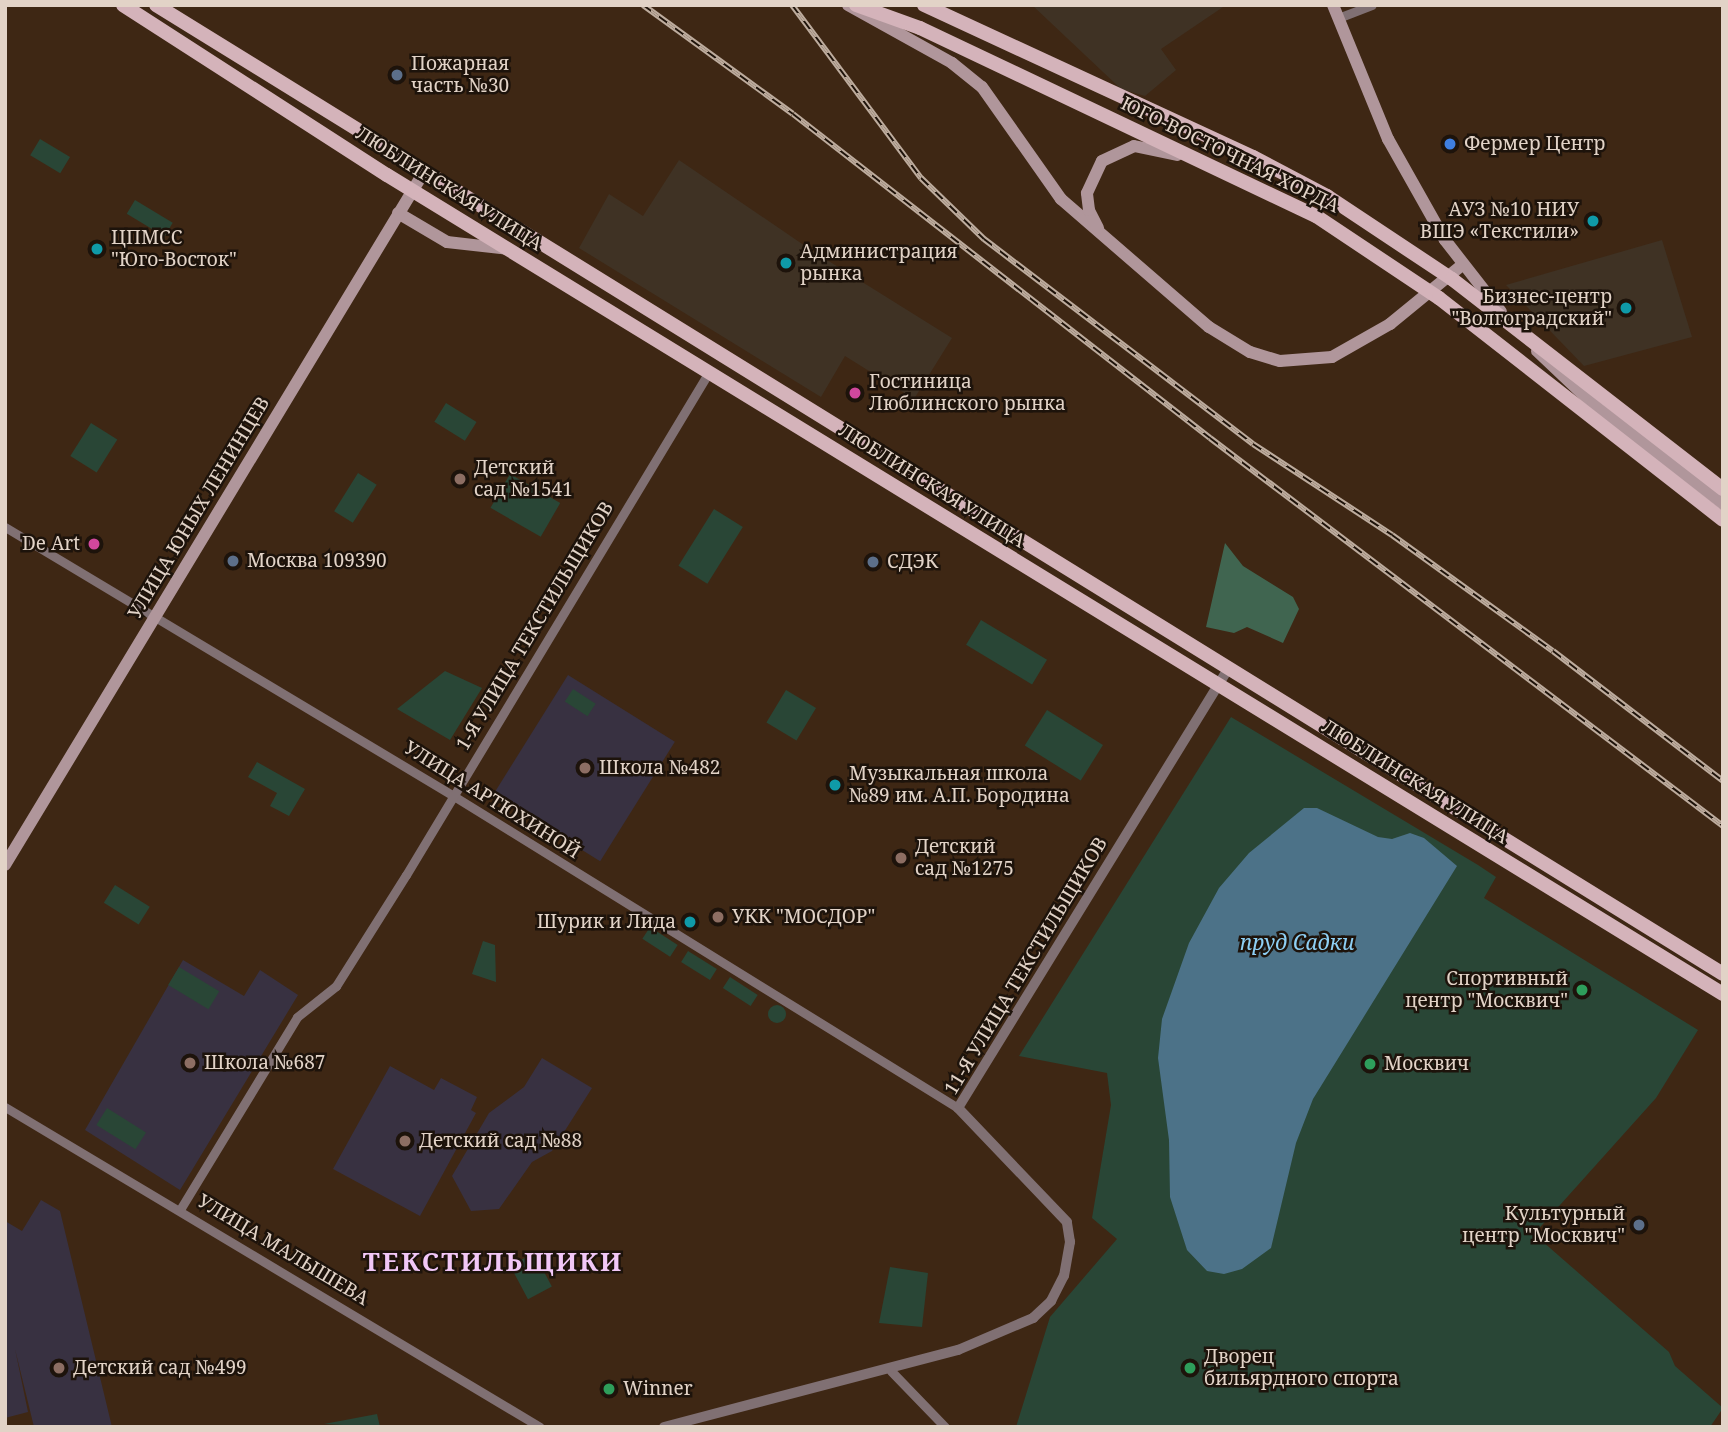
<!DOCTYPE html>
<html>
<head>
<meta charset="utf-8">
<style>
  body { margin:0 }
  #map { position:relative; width:1728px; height:1432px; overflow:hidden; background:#3e2714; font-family:"Noto Serif",serif }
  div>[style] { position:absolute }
  .commercial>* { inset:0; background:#3f3224 }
  .education>* { inset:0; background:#383141; transform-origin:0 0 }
  .green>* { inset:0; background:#294636; transform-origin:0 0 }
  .round { border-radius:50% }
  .forest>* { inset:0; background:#406550 }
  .water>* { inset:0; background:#4c7288 }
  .minor>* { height:9px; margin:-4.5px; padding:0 4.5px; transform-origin:4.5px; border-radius:4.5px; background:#807073 }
  .tertiary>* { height:10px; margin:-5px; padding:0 5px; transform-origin:5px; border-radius:5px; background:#807073 }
  .secondary>* { height:12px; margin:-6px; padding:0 6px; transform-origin:6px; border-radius:6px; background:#b0969b }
  .primary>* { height:14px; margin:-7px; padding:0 7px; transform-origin:7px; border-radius:7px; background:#d4b3ba }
  .rail>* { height:6px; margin-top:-3px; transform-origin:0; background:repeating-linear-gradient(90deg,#1d130b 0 10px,#bdac9e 0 20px); box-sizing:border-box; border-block:2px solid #bdac9e }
  .primary-bridge>* { height:14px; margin:-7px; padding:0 7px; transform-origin:7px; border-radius:7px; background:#d4b3ba }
  .dots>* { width:19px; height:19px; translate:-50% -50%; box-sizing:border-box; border:4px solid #1d130b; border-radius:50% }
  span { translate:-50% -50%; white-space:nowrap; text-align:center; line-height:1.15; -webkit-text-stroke:5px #1d130b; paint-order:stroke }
  .poi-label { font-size:19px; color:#e2d3c7 }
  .left { translate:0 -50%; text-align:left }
  .right { translate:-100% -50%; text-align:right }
  .street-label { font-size:19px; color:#e2d3c7 }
  .water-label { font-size:21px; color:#8ed0f5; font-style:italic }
  .district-label { font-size:26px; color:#f1c7f7; font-weight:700; letter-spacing:2px }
  .frame { position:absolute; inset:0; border:7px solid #e2d3c7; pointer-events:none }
</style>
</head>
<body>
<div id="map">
  <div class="commercial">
    <div style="clip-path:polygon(1032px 5px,1226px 5px,1161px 49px,1176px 70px,1145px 96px,1121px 89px)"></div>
    <div style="clip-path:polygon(679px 160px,811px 250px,952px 338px,914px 399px,845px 356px,821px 397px,579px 248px,609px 194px,643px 216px)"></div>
    <div style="clip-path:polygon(1662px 240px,1692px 337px,1584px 366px,1506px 285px)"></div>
  </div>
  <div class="education">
    <div style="left:568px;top:675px;width:126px;height:141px;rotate:32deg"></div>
    <div style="clip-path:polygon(183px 960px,244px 996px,260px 970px,298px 995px,180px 1190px,85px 1130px)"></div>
    <div style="clip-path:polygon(542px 1058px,592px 1088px,552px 1151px,532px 1162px,499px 1209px,471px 1211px,452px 1176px,489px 1113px,524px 1087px)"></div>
    <div style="clip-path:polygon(390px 1066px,434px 1090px,441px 1078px,477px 1097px,471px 1110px,476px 1113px,420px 1216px,333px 1169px)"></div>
    <div style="clip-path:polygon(41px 1200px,60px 1211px,112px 1427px,34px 1427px,15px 1349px,28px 1412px,5px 1418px,5px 1221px,22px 1231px)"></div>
  </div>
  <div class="green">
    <div style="left:40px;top:139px;width:35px;height:19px;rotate:31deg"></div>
    <div style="left:135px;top:200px;width:44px;height:16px;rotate:31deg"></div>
    <div style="left:446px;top:403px;width:36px;height:22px;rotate:32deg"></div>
    <div style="left:91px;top:423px;width:31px;height:39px;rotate:32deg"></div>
    <div style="left:358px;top:473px;width:22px;height:45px;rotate:32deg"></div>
    <div style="left:510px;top:474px;width:58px;height:39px;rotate:30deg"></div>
    <div style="left:714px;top:509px;width:34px;height:67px;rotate:32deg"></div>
    <div style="left:981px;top:620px;width:77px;height:29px;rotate:31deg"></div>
    <div style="clip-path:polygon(445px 671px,482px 688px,450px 740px,397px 709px)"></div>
    <div style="left:573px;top:689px;width:27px;height:15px;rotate:33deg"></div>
    <div style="left:786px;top:690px;width:35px;height:38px;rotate:31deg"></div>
    <div style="left:1047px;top:710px;width:66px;height:42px;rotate:32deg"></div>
    <div style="clip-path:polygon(1231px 717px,1478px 865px,1496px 877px,1484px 898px,1698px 1030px,1656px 1098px,1534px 1234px,1669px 1352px,1675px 1366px,1723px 1408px,1710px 1427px,1016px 1427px,1050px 1317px,1117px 1239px,1092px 1218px,1111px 1105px,1107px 1073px,1019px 1056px)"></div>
    <div style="clip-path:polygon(257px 762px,305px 789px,289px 816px,270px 806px,277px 793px,248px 777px)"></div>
    <div style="left:115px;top:885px;width:41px;height:21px;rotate:32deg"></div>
    <div style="left:650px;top:927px;width:33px;height:14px;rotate:33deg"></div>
    <div style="clip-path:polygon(483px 941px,495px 945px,496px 982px,472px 974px)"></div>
    <div style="left:688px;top:951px;width:34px;height:13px;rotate:32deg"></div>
    <div style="left:179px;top:967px;width:47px;height:21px;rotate:31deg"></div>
    <div style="left:730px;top:977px;width:33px;height:13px;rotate:33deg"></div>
    <div class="round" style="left:768px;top:1005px;width:18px;height:18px"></div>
    <div style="left:107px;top:1108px;width:46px;height:20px;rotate:32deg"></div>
    <div style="left:534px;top:1253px;width:38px;height:27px;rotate:62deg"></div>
    <div style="clip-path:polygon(890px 1267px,928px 1273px,922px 1327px,879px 1323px)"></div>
    <div style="clip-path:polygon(377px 1414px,380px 1427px,324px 1424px)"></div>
  </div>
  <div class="forest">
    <div style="clip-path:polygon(1225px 543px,1243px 566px,1293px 597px,1299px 609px,1283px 643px,1247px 627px,1234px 633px,1206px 627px)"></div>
  </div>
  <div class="water">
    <div style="clip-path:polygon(1304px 808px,1317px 808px,1378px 837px,1392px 839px,1410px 833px,1424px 838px,1457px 866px,1313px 1099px,1296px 1143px,1271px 1248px,1242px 1269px,1224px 1274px,1207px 1271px,1187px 1250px,1170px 1197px,1169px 1140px,1158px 1058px,1162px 1019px,1189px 943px,1219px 888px,1249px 853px)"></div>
  </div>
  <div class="minor">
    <div style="left:1338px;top:18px;width:36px;rotate:-21deg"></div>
    <div style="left:5px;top:527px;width:521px;rotate:30.94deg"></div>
    <div style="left:452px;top:795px;width:595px;rotate:31.74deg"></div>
    <div style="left:5px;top:1107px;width:623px;rotate:30.88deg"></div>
    <div style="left:181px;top:1208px;width:223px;rotate:-58.7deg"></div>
    <div style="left:297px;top:1017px;width:50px;rotate:-38.5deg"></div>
    <div style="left:336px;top:986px;width:131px;rotate:-57.8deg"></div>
    <div style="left:406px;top:875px;width:587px;rotate:-58.94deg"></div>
    <div style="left:891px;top:1371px;width:78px;rotate:46deg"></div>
  </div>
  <div class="tertiary">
    <div style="left:664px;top:1427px;width:304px;rotate:-14.7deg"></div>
    <div style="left:958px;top:1350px;width:82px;rotate:-23.1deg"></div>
    <div style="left:1033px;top:1318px;width:25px;rotate:-43deg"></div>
    <div style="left:1051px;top:1301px;width:28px;rotate:-63deg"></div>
    <div style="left:1064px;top:1276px;width:35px;rotate:-80deg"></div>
    <div style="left:1070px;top:1242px;width:20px;rotate:-99deg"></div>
    <div style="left:1067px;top:1222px;width:158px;rotate:-133.7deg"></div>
    <div style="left:958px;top:1108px;width:515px;rotate:-58.41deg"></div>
  </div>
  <div class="secondary">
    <div style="left:848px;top:5px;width:119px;rotate:29.1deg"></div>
    <div style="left:952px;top:63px;width:38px;rotate:39deg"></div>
    <div style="left:982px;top:87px;width:137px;rotate:54.8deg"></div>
    <div style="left:1061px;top:199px;width:196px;rotate:40.9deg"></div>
    <div style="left:1209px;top:327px;width:48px;rotate:31.4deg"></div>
    <div style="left:1250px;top:352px;width:31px;rotate:17deg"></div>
    <div style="left:1280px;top:361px;width:52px;rotate:-4.4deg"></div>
    <div style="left:1332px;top:357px;width:67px;rotate:-29.6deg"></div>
    <div style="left:1390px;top:324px;width:93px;rotate:-39.3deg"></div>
    <div style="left:1333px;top:5px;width:145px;rotate:67.7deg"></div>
    <div style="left:1388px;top:139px;width:116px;rotate:60.6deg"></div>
    <div style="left:1445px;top:240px;width:91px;rotate:52.1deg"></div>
    <div style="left:398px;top:213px;width:57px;rotate:30.6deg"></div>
    <div style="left:447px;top:242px;width:61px;rotate:6.5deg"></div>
    <div style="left:1098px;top:228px;width:20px;rotate:-117deg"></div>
    <div style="left:1089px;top:210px;width:17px;rotate:-97deg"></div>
    <div style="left:1087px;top:193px;width:35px;rotate:-65deg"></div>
    <div style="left:1102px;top:161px;width:35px;rotate:-25deg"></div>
    <div style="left:1134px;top:146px;width:44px;rotate:11.8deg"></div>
    <div style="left:1537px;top:351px;width:77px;rotate:43.4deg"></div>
    <div style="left:1593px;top:404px;width:164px;rotate:37.6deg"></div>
    <div style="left:5px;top:865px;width:812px;rotate:-58.85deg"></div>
  </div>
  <div class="primary">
    <div style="left:123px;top:5px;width:314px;rotate:32.8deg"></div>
    <div style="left:387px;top:175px;width:1567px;rotate:31.51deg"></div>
    <div style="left:156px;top:5px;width:1842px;rotate:31.73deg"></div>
    <div style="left:856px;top:5px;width:68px;rotate:19.8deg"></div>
    <div style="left:920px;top:28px;width:438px;rotate:25.4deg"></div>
    <div style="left:924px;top:5px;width:362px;rotate:24.8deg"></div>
    <div style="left:1253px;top:157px;width:84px;rotate:27.8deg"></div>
  </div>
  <div class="rail">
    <div style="left:643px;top:5px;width:185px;rotate:36deg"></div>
    <div style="left:793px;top:114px;width:528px;rotate:37.85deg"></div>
    <div style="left:1210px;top:438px;width:643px;rotate:37.1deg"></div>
    <div style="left:792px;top:5px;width:216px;rotate:53.3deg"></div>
    <div style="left:921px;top:178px;width:88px;rotate:44.1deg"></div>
    <div style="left:984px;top:239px;width:338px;rotate:37.3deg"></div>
    <div style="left:1253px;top:444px;width:166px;rotate:33.2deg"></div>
    <div style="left:1392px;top:535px;width:198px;rotate:35.8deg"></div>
    <div style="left:1553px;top:651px;width:214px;rotate:37.4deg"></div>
  </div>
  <div class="primary-bridge">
    <div style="left:1327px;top:196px;width:150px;rotate:33.6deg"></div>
    <div style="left:1452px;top:279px;width:343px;rotate:37.8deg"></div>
    <div style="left:1316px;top:216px;width:148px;rotate:33.7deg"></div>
    <div style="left:1439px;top:298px;width:360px;rotate:38deg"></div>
  </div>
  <div class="dots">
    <div style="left:397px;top:75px;background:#5c6f8a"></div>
    <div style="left:1450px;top:144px;background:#3f7fe0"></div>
    <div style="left:1593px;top:221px;background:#0f9aa8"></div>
    <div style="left:97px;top:249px;background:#0f9aa8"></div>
    <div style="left:786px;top:263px;background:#0f9aa8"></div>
    <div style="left:1626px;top:308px;background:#0f9aa8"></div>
    <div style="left:855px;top:393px;background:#d1479c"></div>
    <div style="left:460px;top:479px;background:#8d6e63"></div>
    <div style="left:94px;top:544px;background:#d1479c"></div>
    <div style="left:233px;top:561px;background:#5c6f8a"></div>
    <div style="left:873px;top:562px;background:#5c6f8a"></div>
    <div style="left:585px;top:768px;background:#8d6e63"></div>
    <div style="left:835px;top:785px;background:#0f9aa8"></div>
    <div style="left:901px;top:858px;background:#8d6e63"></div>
    <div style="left:718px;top:917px;background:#8d6e63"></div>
    <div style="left:690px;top:922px;background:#0f9aa8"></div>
    <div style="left:1582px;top:990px;background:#2e9e5b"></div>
    <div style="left:190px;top:1063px;background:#8d6e63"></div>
    <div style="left:1370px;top:1064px;background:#2e9e5b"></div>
    <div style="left:405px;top:1141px;background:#8d6e63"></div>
    <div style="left:1639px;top:1225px;background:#5c6f8a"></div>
    <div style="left:59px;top:1368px;background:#8d6e63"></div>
    <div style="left:1190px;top:1368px;background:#2e9e5b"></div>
    <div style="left:609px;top:1389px;background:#2e9e5b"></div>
  </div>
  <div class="poi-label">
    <span class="left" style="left:411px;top:75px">Пожарная<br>часть №30</span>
    <span class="left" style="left:1464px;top:144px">Фермер Центр</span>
    <span class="right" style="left:1579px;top:221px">АУЗ №10 НИУ<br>ВШЭ «Текстили»</span>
    <span class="left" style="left:111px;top:249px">ЦПМСС<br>"Юго-Восток"</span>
    <span class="left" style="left:800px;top:263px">Администрация<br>рынка</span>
    <span class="right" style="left:1612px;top:308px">Бизнес-центр<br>"Волгоградский"</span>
    <span class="left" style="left:869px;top:393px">Гостиница<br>Люблинского рынка</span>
    <span class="left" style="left:474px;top:479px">Детский<br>сад №1541</span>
    <span class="right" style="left:80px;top:544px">De Art</span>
    <span class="left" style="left:247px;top:561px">Москва 109390</span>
    <span class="left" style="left:887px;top:562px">СДЭК</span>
    <span class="left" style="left:599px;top:768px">Школа №482</span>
    <span class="left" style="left:849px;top:785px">Музыкальная школа<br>№89 им. А.П. Бородина</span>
    <span class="left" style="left:915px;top:858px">Детский<br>сад №1275</span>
    <span class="left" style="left:732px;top:917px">УКК "МОСДОР"</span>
    <span class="right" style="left:676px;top:922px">Шурик и Лида</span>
    <span class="right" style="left:1568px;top:990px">Спортивный<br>центр "Москвич"</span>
    <span class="left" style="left:204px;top:1063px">Школа №687</span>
    <span class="left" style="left:1384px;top:1064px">Москвич</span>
    <span class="left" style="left:419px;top:1141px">Детский сад №88</span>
    <span class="right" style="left:1625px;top:1225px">Культурный<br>центр "Москвич"</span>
    <span class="left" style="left:1204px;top:1368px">Дворец<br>бильярдного спорта</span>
    <span class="left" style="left:73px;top:1368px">Детский сад №499</span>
    <span class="left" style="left:623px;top:1389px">Winner</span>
  </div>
  <div class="street-label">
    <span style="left:1230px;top:155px;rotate:26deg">ЮГО-ВОСТОЧНАЯ ХОРДА</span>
    <span style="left:449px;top:189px;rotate:32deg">ЛЮБЛИНСКАЯ УЛИЦА</span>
    <span style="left:932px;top:486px;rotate:32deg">ЛЮБЛИНСКАЯ УЛИЦА</span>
    <span style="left:199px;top:508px;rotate:-59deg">УЛИЦА ЮНЫХ ЛЕНИНЦЕВ</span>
    <span style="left:535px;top:626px;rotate:-59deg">1-Я УЛИЦА ТЕКСТИЛЬЩИКОВ</span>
    <span style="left:1415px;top:782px;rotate:32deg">ЛЮБЛИНСКАЯ УЛИЦА</span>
    <span style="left:492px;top:800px;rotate:32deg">УЛИЦА АРТЮХИНОЙ</span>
    <span style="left:1026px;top:966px;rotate:-59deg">11-Я УЛИЦА ТЕКСТИЛЬЩИКОВ</span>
    <span style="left:283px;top:1250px;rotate:31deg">УЛИЦА МАЛЫШЕВА</span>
  </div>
  <div class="water-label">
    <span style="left:1297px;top:942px">пруд Садки</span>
  </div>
  <div class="district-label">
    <span style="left:493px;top:1262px">ТЕКСТИЛЬЩИКИ</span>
  </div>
  <div class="frame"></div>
</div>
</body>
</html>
